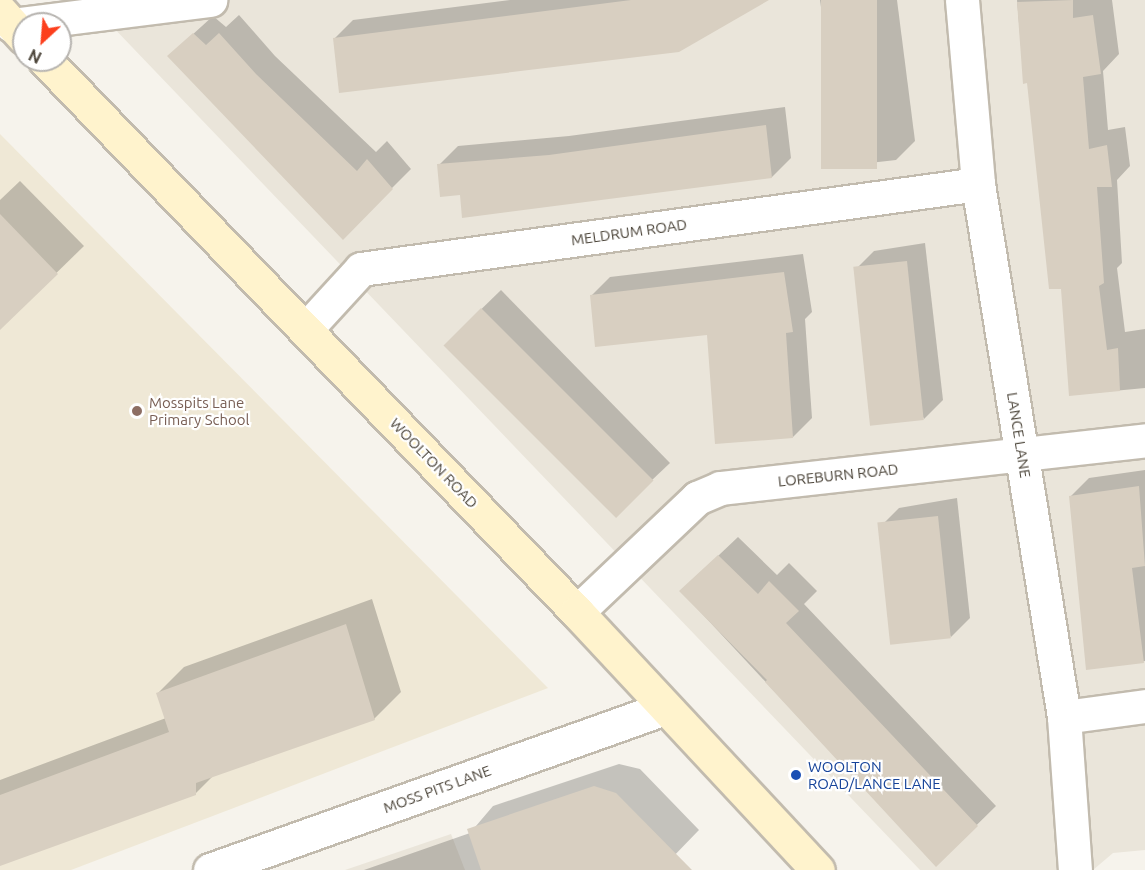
<!DOCTYPE html>
<html>
<head>
<meta charset="utf-8">
<style>
  body { margin:0 }
  #map { position:relative; width:1145px; height:870px; overflow:hidden; background:#f6f3ec; font-family:Ubuntu,sans-serif }
  div>[style] { position:absolute }
  .residential>* { inset:0; background:#eae5da }
  .education>* { inset:0; background:#efe8d6 }
  .shadow>* { inset:0; background:#0003 }
  .building>* { inset:0; background:#d8cfc1; transform-origin:0 0 }
  .roads { filter:drop-shadow(2px 0 #c2bbae) drop-shadow(-2px 0 #c2bbae) drop-shadow(0 2px #c2bbae) drop-shadow(0 -2px #c2bbae) }
  .street>* { height:33px; margin:-16.5px; padding:0 16.5px; transform-origin:16.5px; border-radius:16.5px; background:#fff }
  .secondary>* { height:33px; margin:-16.5px; padding:0 16.5px; transform-origin:16.5px; border-radius:16.5px; background:#fff3cd }
  .dots>* { width:16px; height:16px; translate:-50% -50%; box-sizing:border-box; border:3px solid #fff; border-radius:50% }
  span { translate:-50% -50%; white-space:nowrap; text-align:center; line-height:1.15; -webkit-text-stroke:4.5px #fff; paint-order:stroke }
  .street-label { font-size:15px; color:#4b4439 }
  .education-label { font-size:15px; color:#785e54 }
  .left { translate:0 -50%; text-align:left }
  .transit-label { font-size:15px; color:#164399 }
  .north { position:absolute; left:12px; top:12px; width:60px; height:60px; box-sizing:border-box; background:#fff; border:2px solid #b7b4b0; border-radius:50%; rotate:206deg; font-size:16px; font-weight:700; line-height:24px; text-align:center; color:#4b4439 }
  .north::after { content:''; display:block; margin:auto; width:21px; height:27px; background:#fc3f1d; clip-path:polygon(50% 0,100% 100%,50% 72%,0 100%) }
</style>
</head>
<body>
<div id="map">
  <div class="residential">
    <div style="clip-path:polygon(87px 0,1145px 0,1145px 850px,1113px 853px,1093px 870px,920px 870px)"></div>
    <div style="clip-path:polygon(451px 834px,465px 870px,345px 870px)"></div>
  </div>
  <div class="education">
    <div style="clip-path:polygon(0 134px,548px 688px,71px 870px,0 870px)"></div>
  </div>
  <div class="shadow">
    <div style="clip-path:polygon(510px 0,762px 0,334px 39px,353px 20px)"></div>
    <div style="clip-path:polygon(820px 0,897px 0,915px 141px,896px 160px,843px 166px)"></div>
    <div style="clip-path:polygon(1017px 0,1112px 0,1119px 54px,1103px 71px,1108px 130px,1125px 127px,1130px 166px,1117px 180px,1122px 263px,1117px 268px,1125px 332px,1145px 329px,1145px 388px,1071px 395px,1062px 288px,1029px 82px,1024px 82px)"></div>
    <div style="clip-path:polygon(239px 15px,275px 56px,376px 152px,387px 141px,411px 169px,343px 237px,169px 56px,213px 16px,226px 27px)"></div>
    <div style="clip-path:polygon(785px 107px,791px 158px,772px 177px,463px 216px,461px 194px,439px 165px,458px 146px,569px 136px)"></div>
    <div style="clip-path:polygon(20px 181px,84px 246px,0 328px,0 200px)"></div>
    <div style="clip-path:polygon(925px 243px,943px 400px,924px 419px,855px 270px,874px 251px)"></div>
    <div style="clip-path:polygon(803px 254px,812px 312px,805px 319px,812px 418px,793px 437px,708px 333px,591px 296px,610px 277px)"></div>
    <div style="clip-path:polygon(501px 290px,670px 463px,651px 481px,464px 326px)"></div>
    <div style="clip-path:polygon(1145px 470px,1145px 661px,1088px 668px,1070px 497px,1089px 478px)"></div>
    <div style="clip-path:polygon(957px 498px,970px 618px,951px 637px,880px 527px,899px 508px)"></div>
    <div style="clip-path:polygon(738px 537px,777px 575px,789px 563px,817px 591px,804px 604px,996px 806px,936px 865px,681px 591px)"></div>
    <div style="clip-path:polygon(372px 599px,401px 692px,374px 719px,214px 775px,195px 794px,0 865px,0 780px,166px 718px,157px 694px,184px 667px)"></div>
    <div style="clip-path:polygon(619px 764px,640px 769px,699px 830px,668px 862px,676px 870px,364px 870px,470px 833px,493px 806px)"></div>
  </div>
  <div class="building">
    <div style="clip-path:polygon(631px 0,769px 0,679px 52px,339px 93px,333px 38px)"></div>
    <div style="left:821px;top:0;width:56px;height:169px"></div>
    <div style="clip-path:polygon(1073px 0,1073px 18px,1093px 15px,1101px 74px,1083px 77px,1089px 149px,1107px 145px,1112px 187px,1097px 187px,1104px 283px,1099px 286px,1107px 350px,1118px 348px,1120px 391px,1069px 396px,1061px 289px,1049px 289px,1027px 83px,1023px 84px,1017px 2px)"></div>
    <div style="clip-path:polygon(193px 33px,206px 45px,219px 33px,256px 74px,357px 171px,367px 159px,393px 189px,343px 240px,167px 56px)"></div>
    <div style="clip-path:polygon(766px 125px,772px 178px,462px 218px,460px 195px,440px 197px,437px 164px,549px 155px)"></div>
    <div style="clip-path:polygon(0 214px,58px 274px,0 330px)"></div>
    <div style="left:907px;top:261px;width:160px;height:54px;rotate:84deg"></div>
    <div style="clip-path:polygon(784px 272px,793px 332px,786px 333px,793px 438px,715px 444px,707px 335px,595px 347px,590px 295px)"></div>
    <div style="left:481px;top:308px;width:244px;height:53px;rotate:45deg"></div>
    <div style="clip-path:polygon(1139px 486px,1145px 566px,1132px 568px,1144px 663px,1086px 670px,1069px 496px)"></div>
    <div style="left:938px;top:516px;width:123px;height:61px;rotate:84deg"></div>
    <div style="clip-path:polygon(718px 555px,758px 594px,769px 581px,799px 611px,786px 623px,978px 826px,936px 867px,765px 682px,767px 680px,679px 591px)"></div>
    <div style="clip-path:polygon(346px 624px,375px 720px,196px 783px,196px 795px,0 866px,0 795px,169px 732px,156px 693px)"></div>
    <div style="clip-path:polygon(594px 786px,616px 793px,692px 870px,481px 870px,467px 829px)"></div>
  </div>
  <div class="roads">
    <div class="street">
      <div style="left:962px;top:0;width:185px;rotate:85deg"></div>
      <div style="left:978px;top:184px;width:540px;rotate:80.83deg"></div>
      <div style="left:1064px;top:717px;width:153px;rotate:85.9deg"></div>
      <div style="left:11px;top:25px;width:201px;rotate:-7.2deg"></div>
      <div style="left:306px;top:329px;width:81px;rotate:-47.5deg"></div>
      <div style="left:361px;top:269px;width:623px;rotate:-7.84deg"></div>
      <div style="left:577px;top:612px;width:166px;rotate:-43.5deg"></div>
      <div style="left:697px;top:498px;width:25px;rotate:-23deg"></div>
      <div style="left:720px;top:488px;width:428px;rotate:-6.4deg"></div>
      <div style="left:1064px;top:717px;width:82px;rotate:-7.7deg"></div>
      <div style="left:210px;top:870px;width:483px;rotate:-19.6deg"></div>
    </div>
    <div class="secondary">
      <div style="left:0;top:11px;width:36px;rotate:48deg"></div>
      <div style="left:45px;top:60px;width:767px;rotate:46.06deg"></div>
      <div style="left:577px;top:612px;width:353px;rotate:47deg"></div>
    </div>
  </div>
  <div class="dots">
    <div style="left:137px;top:411px;background:#8d6e63"></div>
    <div style="left:796px;top:775px;background:#1a4fb4"></div>
  </div>
  <div class="street-label">
    <span style="left:629px;top:232px;rotate:-8deg">MELDRUM ROAD</span>
    <span style="left:1019px;top:435px;rotate:81deg">LANCE LANE</span>
    <span style="left:434px;top:463px;rotate:46deg">WOOLTON ROAD</span>
    <span style="left:838px;top:475px;rotate:-6deg">LOREBURN ROAD</span>
    <span style="left:437px;top:789px;rotate:-20deg">MOSS PITS LANE</span>
  </div>
  <div class="education-label">
    <span class="left" style="left:149px;top:411px">Mosspits Lane<br>Primary School</span>
  </div>
  <div class="transit-label">
    <span class="left" style="left:808px;top:775px">WOOLTON<br>ROAD/LANCE LANE</span>
  </div>
  <div class="north">N</div>
</div>
</body>
</html>
